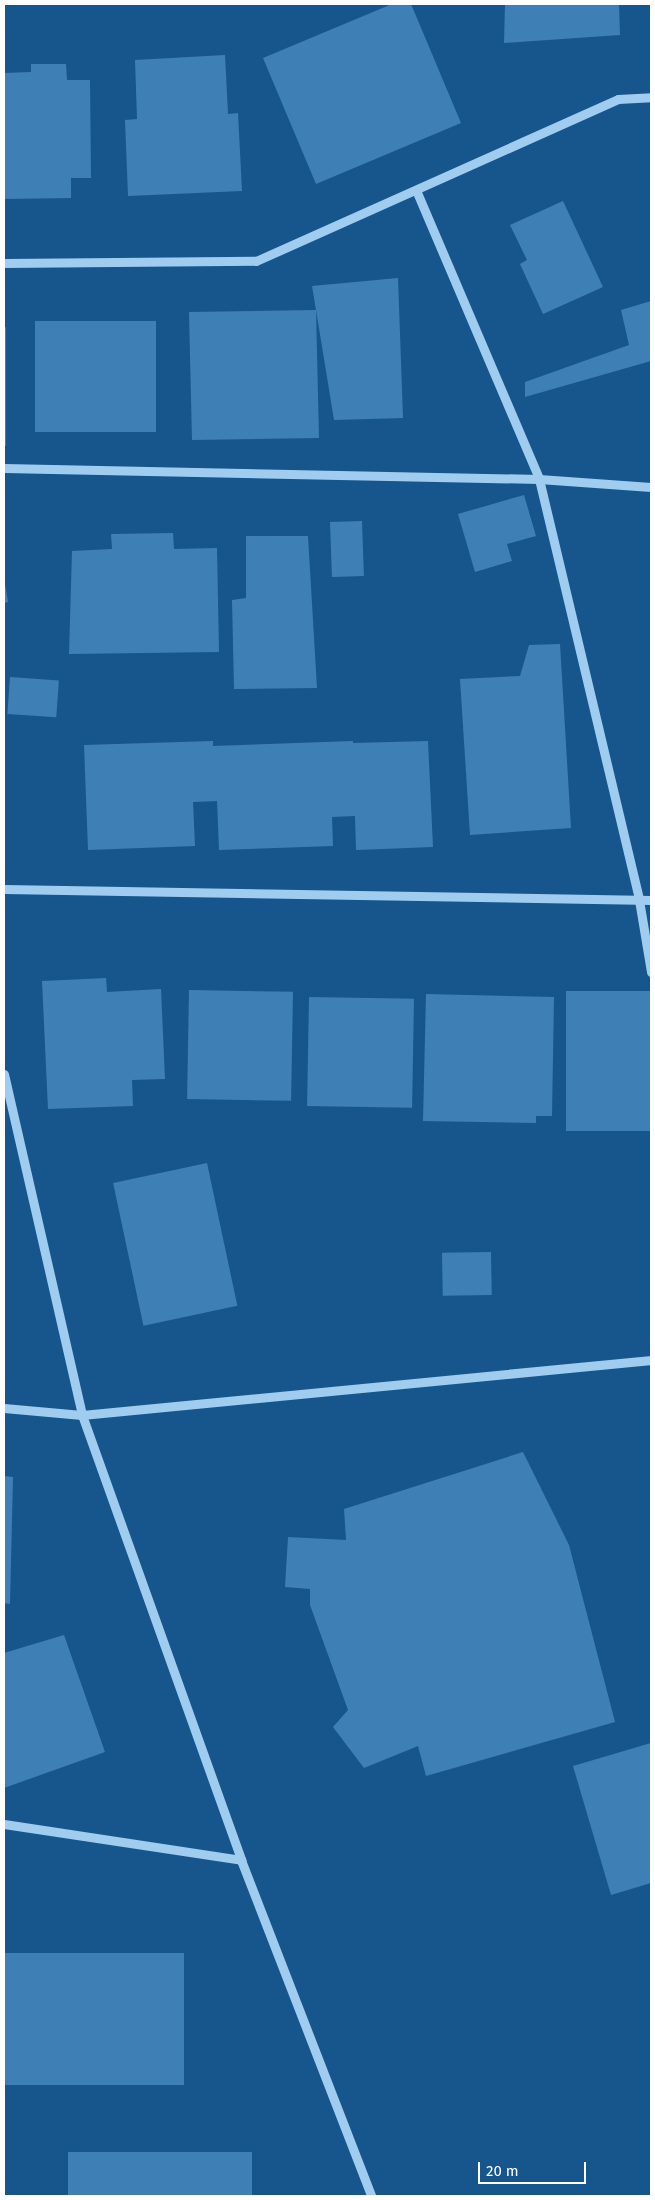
<!DOCTYPE html>
<html>
<head>
<meta charset="utf-8">
<style>
  body { margin:0 }
  #map { position:relative; width:655px; height:2200px; overflow:hidden; background:#16568d; font-family:"Fira Sans",sans-serif }
  div>[style] { position:absolute }
  .building>* { inset:0; background:#3e80b6; transform-origin:0 0 }
  .minor>* { height:9px; margin:-4.5px; padding:0 4.5px; transform-origin:4.5px; border-radius:4.5px; background:#a0ccf0 }
  span { translate:-50% -50%; white-space:nowrap; text-align:center; line-height:1.15; -webkit-text-stroke:5px #16568d; paint-order:stroke }
  .frame { position:absolute; inset:0; border:5px solid #fff; pointer-events:none }
  .scale { position:absolute; left:478px; top:2162px; width:108px; height:22px; box-sizing:border-box; border:2px solid #fff; border-top:0; padding-left:6px; font-size:15px; line-height:18px; white-space:nowrap; color:#fff; -webkit-text-stroke:4px #16568d; paint-order:stroke }
</style>
</head>
<body>
<div id="map">
  <div class="building">
    <div style="clip-path:polygon(392px 4px,411px 4px,461px 123px,316px 184px,263px 58px)"></div>
    <div style="clip-path:polygon(505px 4px,619px 4px,620px 35px,504px 43px)"></div>
    <div style="clip-path:polygon(225px 55px,228px 114px,238px 113px,242px 191px,128px 196px,125px 120px,137px 119px,135px 60px)"></div>
    <div style="clip-path:polygon(31px 64px,66px 64px,67px 80px,90px 80px,91px 178px,71px 178px,71px 198px,4px 199px,4px 73px,31px 72px)"></div>
    <div style="clip-path:polygon(563px 201px,603px 287px,543px 314px,520px 264px,527px 260px,510px 225px)"></div>
    <div style="clip-path:polygon(398px 278px,403px 418px,334px 420px,316px 310px,319px 438px,192px 440px,189px 312px,316px 310px,312px 286px)"></div>
    <div style="clip-path:polygon(651px 301px,651px 361px,525px 397px,525px 382px,629px 345px,621px 310px)"></div>
    <div style="left:35px;top:321px;width:121px;height:111px"></div>
    <div style="left:4px;top:327px;width:2px;height:119px"></div>
    <div style="clip-path:polygon(524px 495px,536px 536px,507px 544px,512px 561px,475px 572px,458px 514px)"></div>
    <div style="left:362px;top:521px;width:55px;height:32px;rotate:88deg"></div>
    <div style="clip-path:polygon(173px 533px,174px 549px,217px 548px,219px 652px,69px 654px,72px 551px,112px 549px,111px 534px)"></div>
    <div style="clip-path:polygon(246px 536px,308px 536px,317px 688px,234px 689px,232px 600px,246px 598px)"></div>
    <div style="clip-path:polygon(5px 584px,8px 602px,4px 603px,4px 585px)"></div>
    <div style="clip-path:polygon(560px 644px,571px 828px,470px 835px,460px 679px,520px 676px,529px 645px)"></div>
    <div style="left:10px;top:677px;width:49px;height:37px;rotate:4deg"></div>
    <div style="clip-path:polygon(213px 741px,213px 746px,353px 741px,353px 743px,428px 741px,433px 847px,356px 850px,355px 816px,332px 817px,333px 846px,219px 850px,217px 801px,193px 802px,195px 846px,88px 850px,84px 745px)"></div>
    <div style="clip-path:polygon(106px 978px,107px 992px,161px 989px,165px 1079px,132px 1080px,133px 1106px,48px 1109px,42px 981px)"></div>
    <div style="left:189px;top:990px;width:104px;height:109px;rotate:1deg"></div>
    <div style="left:651px;top:991px;width:140px;height:85px;rotate:90deg"></div>
    <div style="clip-path:polygon(426px 994px,554px 997px,552px 1116px,536px 1116px,536px 1123px,423px 1121px)"></div>
    <div style="left:309px;top:997px;width:105px;height:109px;rotate:1deg"></div>
    <div style="left:207px;top:1163px;width:146px;height:96px;rotate:78deg"></div>
    <div style="left:491px;top:1252px;width:43px;height:49px;rotate:89deg"></div>
    <div style="clip-path:polygon(523px 1452px,569px 1545px,615px 1722px,426px 1776px,418px 1746px,364px 1768px,333px 1727px,348px 1710px,310px 1605px,310px 1589px,285px 1587px,288px 1537px,346px 1540px,344px 1509px)"></div>
    <div style="clip-path:polygon(4px 1476px,13px 1477px,10px 1604px,4px 1603px)"></div>
    <div style="clip-path:polygon(64px 1635px,105px 1752px,4px 1788px,4px 1653px)"></div>
    <div style="clip-path:polygon(651px 1743px,651px 1883px,611px 1895px,573px 1766px)"></div>
    <div style="left:4px;top:1953px;width:180px;height:132px"></div>
    <div style="left:68px;top:2152px;width:184px;height:44px"></div>
  </div>
  <div class="minor">
    <div style="left:416px;top:190px;width:314px;rotate:66.9deg"></div>
    <div style="left:539px;top:479px;width:433px;rotate:76.6deg"></div>
    <div style="left:639px;top:900px;width:73px;rotate:80.5deg"></div>
    <div style="left:4px;top:263px;width:252px;rotate:-0.5deg"></div>
    <div style="left:256px;top:261px;width:397px;rotate:-24.1deg"></div>
    <div style="left:618px;top:99px;width:33px;rotate:-3deg"></div>
    <div style="left:4px;top:468px;width:535px;rotate:1.18deg"></div>
    <div style="left:539px;top:479px;width:112px;rotate:4.1deg"></div>
    <div style="left:4px;top:889px;width:647px;rotate:0.97deg"></div>
    <div style="left:4px;top:1074px;width:350px;rotate:77.1deg"></div>
    <div style="left:82px;top:1415px;width:473px;rotate:70.3deg"></div>
    <div style="left:241px;top:1860px;width:360px;rotate:68.8deg"></div>
    <div style="left:4px;top:1408px;width:78px;rotate:5.1deg"></div>
    <div style="left:82px;top:1415px;width:572px;rotate:-5.52deg"></div>
    <div style="left:4px;top:1824px;width:240px;rotate:8.6deg"></div>
  </div>
  <div class="frame"></div>
  <div class="scale">20 m</div>
</div>
</body>
</html>
